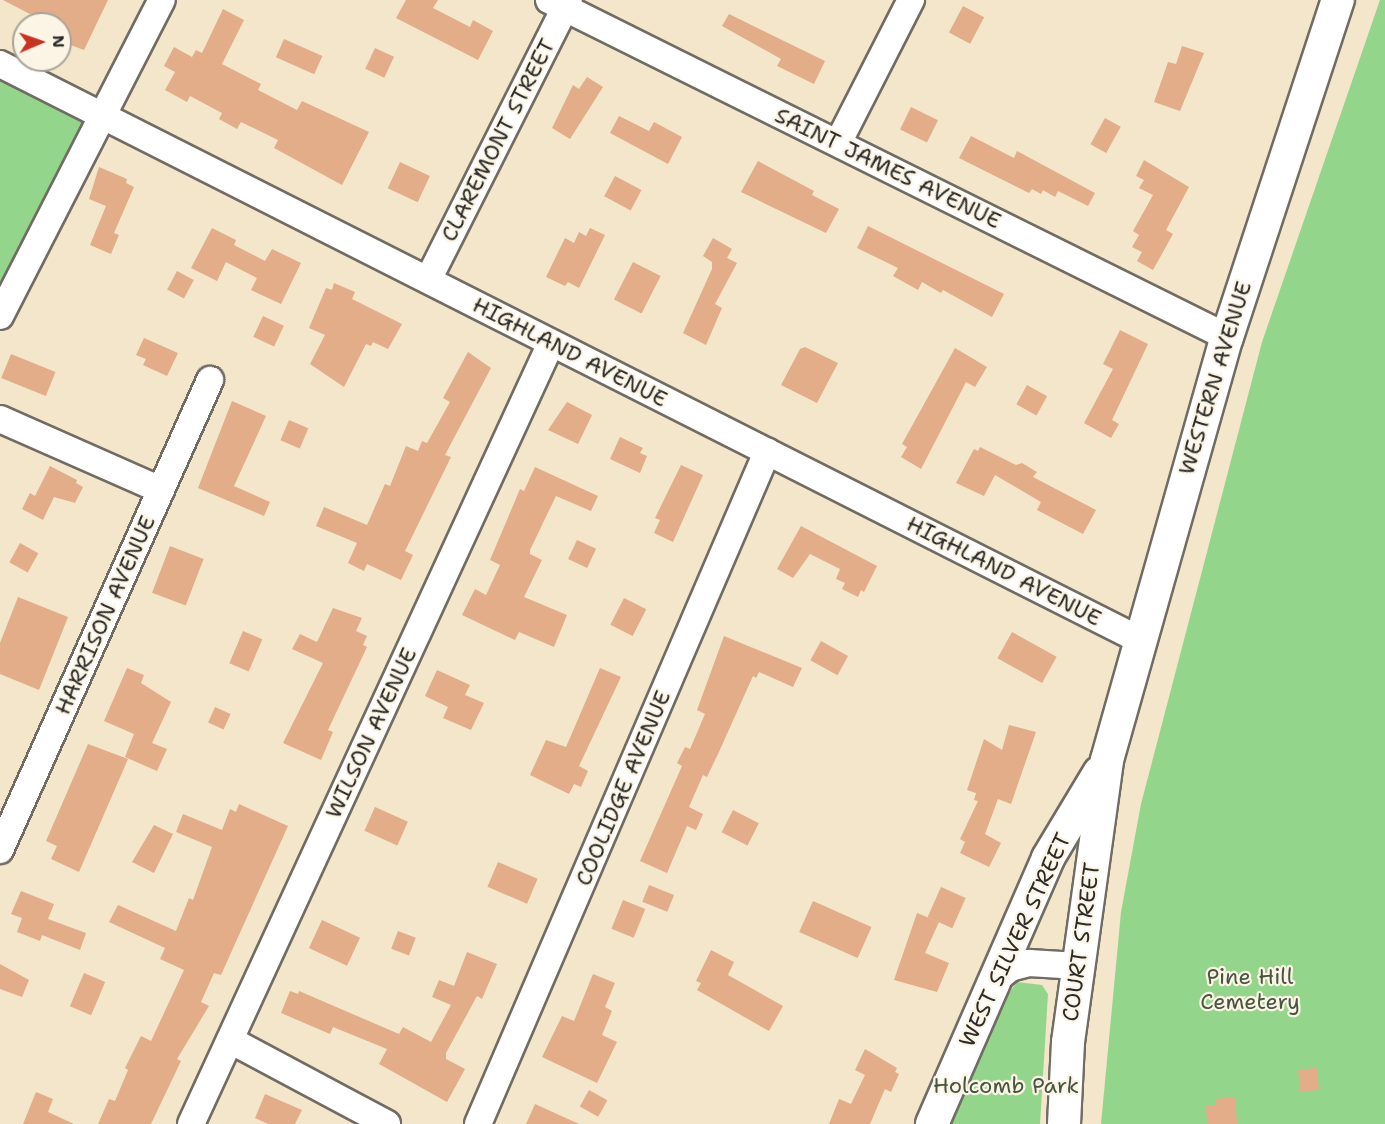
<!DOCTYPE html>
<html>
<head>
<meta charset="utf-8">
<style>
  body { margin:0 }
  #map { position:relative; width:1385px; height:1124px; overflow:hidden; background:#f3e6ca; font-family:"Shantell Sans",sans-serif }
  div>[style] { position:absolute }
  .green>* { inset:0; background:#94d58c }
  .building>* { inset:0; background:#e2ad88; transform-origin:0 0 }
  .roads { filter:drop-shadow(2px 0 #716c63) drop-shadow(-2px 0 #716c63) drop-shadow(0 2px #716c63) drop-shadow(0 -2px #716c63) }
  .minor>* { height:26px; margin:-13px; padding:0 13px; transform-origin:13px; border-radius:13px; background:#fff }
  .major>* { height:32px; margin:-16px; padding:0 16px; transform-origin:16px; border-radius:16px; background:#fff }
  span { translate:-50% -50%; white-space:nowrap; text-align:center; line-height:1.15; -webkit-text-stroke:4.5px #fcf5e5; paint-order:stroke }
  .street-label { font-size:22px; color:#2b2b2b }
  .park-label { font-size:22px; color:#455643 }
  .north { position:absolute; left:12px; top:12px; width:60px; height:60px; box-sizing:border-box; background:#fcf5e5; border:2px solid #a8a49b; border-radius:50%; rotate:88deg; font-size:16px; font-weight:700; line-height:24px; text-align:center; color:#2b2b2b }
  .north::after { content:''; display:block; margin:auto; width:21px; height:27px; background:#c8321e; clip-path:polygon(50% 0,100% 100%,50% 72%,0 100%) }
</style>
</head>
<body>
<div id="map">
  <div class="green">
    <div style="clip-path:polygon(1380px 0,1385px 0,1385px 1124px,1101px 1124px,1121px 912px,1141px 804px,1262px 342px)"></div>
    <div style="clip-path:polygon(0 64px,103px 116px,0 316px)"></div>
    <div style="clip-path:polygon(1017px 982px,1042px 985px,1048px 994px,1040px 1124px,950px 1124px,1003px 1001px)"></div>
  </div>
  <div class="building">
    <div style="clip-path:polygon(3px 0,108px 0,84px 50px,60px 41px,60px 24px,49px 24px)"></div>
    <div style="clip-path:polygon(406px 0,438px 0,433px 8px,470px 27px,473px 20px,493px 31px,478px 60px,396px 18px)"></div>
    <div style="left:963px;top:6px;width:24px;height:30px;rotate:28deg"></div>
    <div style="clip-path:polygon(223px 9px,244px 20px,222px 64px,261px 84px,258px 90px,297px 110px,302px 101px,369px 132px,342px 185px,274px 148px,278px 140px,241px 122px,237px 129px,219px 119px,222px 113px,190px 96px,187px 102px,165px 90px,175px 72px,164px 66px,174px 47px,192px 57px,196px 50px,202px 53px)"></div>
    <div style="clip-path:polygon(729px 14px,825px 61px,814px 84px,777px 66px,781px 59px,722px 26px)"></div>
    <div style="left:284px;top:39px;width:42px;height:20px;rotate:24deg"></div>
    <div style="clip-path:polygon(1182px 46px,1204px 53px,1180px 111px,1154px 102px,1168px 62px,1176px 64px)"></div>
    <div style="left:375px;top:48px;width:21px;height:23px;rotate:25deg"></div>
    <div style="clip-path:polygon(587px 77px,603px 87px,570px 139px,552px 128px,573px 85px,579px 89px)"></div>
    <div style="left:911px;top:107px;width:30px;height:25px;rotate:26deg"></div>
    <div style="clip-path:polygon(619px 116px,649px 131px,654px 122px,682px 137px,668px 164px,610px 133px)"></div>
    <div style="left:1105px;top:118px;width:18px;height:30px;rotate:29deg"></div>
    <div style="clip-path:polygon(971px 136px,1014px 158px,1017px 151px,1095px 193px,1088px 206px,1058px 191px,1055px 197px,1043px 190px,1041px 194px,1032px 189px,1029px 193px,959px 158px)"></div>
    <div style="clip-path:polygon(1144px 160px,1189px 187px,1166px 230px,1173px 234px,1153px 270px,1137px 261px,1142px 252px,1132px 247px,1139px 235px,1133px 231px,1153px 195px,1139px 188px,1144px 180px,1136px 176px)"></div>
    <div style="clip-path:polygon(758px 161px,814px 191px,812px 195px,839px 209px,826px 233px,741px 192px)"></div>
    <div style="left:400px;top:162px;width:33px;height:29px;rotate:25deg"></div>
    <div style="clip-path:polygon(99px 167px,127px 179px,126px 183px,134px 187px,114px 233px,119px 235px,111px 254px,90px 245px,106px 206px,89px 199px)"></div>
    <div style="left:615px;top:176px;width:30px;height:23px;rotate:28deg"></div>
    <div style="clip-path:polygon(868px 226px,1004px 294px,992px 317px,943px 290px,941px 293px,922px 282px,918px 290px,893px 276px,898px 268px,857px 248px)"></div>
    <div style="clip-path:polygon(212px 228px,236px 240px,234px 245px,265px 261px,272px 249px,301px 263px,281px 304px,251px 290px,257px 278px,226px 262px,217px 281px,191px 268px)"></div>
    <div style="clip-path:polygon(590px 228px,605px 235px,579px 288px,568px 282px,565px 286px,546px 277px,565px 238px,574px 243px,579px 232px,586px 236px)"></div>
    <div style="clip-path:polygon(713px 238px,732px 249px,727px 258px,737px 263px,715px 304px,722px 308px,706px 345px,683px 333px,712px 269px,712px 262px,703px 256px)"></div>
    <div style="left:633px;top:262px;width:31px;height:42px;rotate:27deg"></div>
    <div style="left:177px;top:271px;width:19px;height:21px;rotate:28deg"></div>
    <div style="clip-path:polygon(334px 283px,355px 292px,352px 299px,402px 324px,388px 349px,373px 342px,371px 346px,366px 344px,344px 387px,310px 364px,325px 335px,309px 328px,326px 288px,332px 290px)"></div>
    <div style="left:263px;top:316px;width:23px;height:23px;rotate:25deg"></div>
    <div style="clip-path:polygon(1120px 330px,1148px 344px,1112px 420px,1119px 424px,1111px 438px,1084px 423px,1113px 369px,1103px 364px)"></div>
    <div style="clip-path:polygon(144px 338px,178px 353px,167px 376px,143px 365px,146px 359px,136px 355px)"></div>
    <div style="clip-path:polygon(805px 347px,838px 363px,817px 403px,781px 385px,800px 349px)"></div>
    <div style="clip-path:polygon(955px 348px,987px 367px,975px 387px,966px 382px,921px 469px,901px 457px,907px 447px,902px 444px)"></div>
    <div style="clip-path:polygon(468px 352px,491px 368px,445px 455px,451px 457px,405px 551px,413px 555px,401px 580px,367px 564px,364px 571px,348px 563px,357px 543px,316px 526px,324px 507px,367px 525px,385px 484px,390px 486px,406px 446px,418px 451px,422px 441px,427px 443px,450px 402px,443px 398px)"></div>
    <div style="left:11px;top:354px;width:48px;height:26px;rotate:22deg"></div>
    <div style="left:1027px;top:385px;width:23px;height:22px;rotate:29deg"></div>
    <div style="clip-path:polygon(232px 401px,266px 416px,234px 486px,270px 502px,264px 516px,198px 488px)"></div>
    <div style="clip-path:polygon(567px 402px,592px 415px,578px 444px,548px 430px)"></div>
    <div style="left:289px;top:420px;width:21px;height:22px;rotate:23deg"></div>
    <div style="clip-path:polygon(620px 437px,643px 448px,640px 453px,647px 456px,640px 473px,610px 459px)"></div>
    <div style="clip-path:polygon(980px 447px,1016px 465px,1022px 463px,1037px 472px,1033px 477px,1096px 510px,1083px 534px,1037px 510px,1041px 502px,995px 475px,984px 496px,956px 483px,974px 449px,978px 451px)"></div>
    <div style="clip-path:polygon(681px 465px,703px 475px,673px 542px,654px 533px,660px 520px,655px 518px)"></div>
    <div style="clip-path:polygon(50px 466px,77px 480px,76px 483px,83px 487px,75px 503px,54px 497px,43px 520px,22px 509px,30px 493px,35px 496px)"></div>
    <div style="clip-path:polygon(535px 467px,598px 496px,591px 511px,556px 496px,530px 550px,530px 554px,542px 560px,524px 597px,567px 615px,554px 647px,519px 632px,515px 640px,462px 615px,475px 589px,486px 595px,500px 565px,490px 560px,520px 489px,524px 491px)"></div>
    <div style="clip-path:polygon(801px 526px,877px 566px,864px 592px,861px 590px,858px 597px,842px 589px,845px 583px,836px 579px,840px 569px,810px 554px,793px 578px,777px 569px)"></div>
    <div style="left:577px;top:540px;width:21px;height:21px;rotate:25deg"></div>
    <div style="left:20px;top:543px;width:21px;height:22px;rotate:29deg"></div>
    <div style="left:170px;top:546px;width:36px;height:50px;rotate:21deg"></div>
    <div style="clip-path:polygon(18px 597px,68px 617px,39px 690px,0 674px,0 643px)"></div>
    <div style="left:624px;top:598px;width:25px;height:30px;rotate:27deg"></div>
    <div style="clip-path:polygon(333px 608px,362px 618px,356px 631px,367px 636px,363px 645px,367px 647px,328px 730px,333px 732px,321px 760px,283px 743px,323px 663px,292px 649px,300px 634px,317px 642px)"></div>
    <div style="left:243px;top:631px;width:21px;height:35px;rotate:23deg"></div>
    <div style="left:1012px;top:632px;width:51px;height:30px;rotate:29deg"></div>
    <div style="clip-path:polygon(724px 636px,802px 668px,793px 687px,759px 672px,756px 678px,753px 676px,718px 754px,707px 777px,703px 775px,689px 807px,703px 814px,696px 830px,687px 826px,667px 873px,640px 861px,682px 766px,677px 763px,685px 747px,690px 749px,705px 714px,697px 710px)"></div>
    <div style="left:821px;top:641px;width:31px;height:22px;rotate:29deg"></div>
    <div style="clip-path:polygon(127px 668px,144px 675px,141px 683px,171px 702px,152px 743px,167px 749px,157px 771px,125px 757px,134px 734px,104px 721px)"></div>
    <div style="clip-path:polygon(600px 668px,621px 677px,579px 766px,588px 771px,581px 787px,574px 784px,569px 794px,530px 775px,546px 740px,566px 747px)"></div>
    <div style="clip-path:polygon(437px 670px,470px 685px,465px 695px,484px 703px,471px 730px,443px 718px,448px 707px,425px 696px)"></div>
    <div style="left:215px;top:707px;width:17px;height:17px;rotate:24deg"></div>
    <div style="clip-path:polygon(1009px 725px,1036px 732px,1011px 804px,998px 799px,985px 834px,1001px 843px,989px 867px,960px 853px,965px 842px,960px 839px,978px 801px,974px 800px,976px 793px,967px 790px,984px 739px,1002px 750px)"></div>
    <div style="clip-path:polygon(88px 744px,128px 759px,79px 872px,51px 859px,57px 846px,46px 841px)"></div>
    <div style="clip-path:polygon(239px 804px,288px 826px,221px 975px,214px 973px,201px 1002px,209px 1006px,177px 1059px,181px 1061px,151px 1124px,98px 1124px,109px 1099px,115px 1101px,128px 1070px,125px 1068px,141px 1036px,151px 1041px,184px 970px,160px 959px,165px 948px,109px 922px,118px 905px,176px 931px,189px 898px,193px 900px,212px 847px,176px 832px,183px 814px,222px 830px,230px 809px,236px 812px)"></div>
    <div style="left:375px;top:807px;width:36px;height:26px;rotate:24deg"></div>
    <div style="left:733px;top:810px;width:29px;height:25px;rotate:27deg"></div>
    <div style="clip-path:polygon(154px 825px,173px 834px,154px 873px,132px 862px)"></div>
    <div style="left:498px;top:862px;width:43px;height:27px;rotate:23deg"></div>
    <div style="left:649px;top:885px;width:27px;height:18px;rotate:22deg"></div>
    <div style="left:941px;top:887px;width:27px;height:33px;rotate:24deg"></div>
    <div style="clip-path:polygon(21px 891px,54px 904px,48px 919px,86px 933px,80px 950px,42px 935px,40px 941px,17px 932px,22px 918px,11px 914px)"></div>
    <div style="left:623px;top:900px;width:24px;height:31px;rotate:22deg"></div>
    <div style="left:813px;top:901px;width:64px;height:34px;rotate:24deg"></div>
    <div style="clip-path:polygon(917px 913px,939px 922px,925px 953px,949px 963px,937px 992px,894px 980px)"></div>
    <div style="left:322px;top:920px;width:42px;height:31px;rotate:25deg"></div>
    <div style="left:398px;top:931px;width:19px;height:19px;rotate:21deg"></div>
    <div style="clip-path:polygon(711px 950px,734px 962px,728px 975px,783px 1006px,769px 1031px,697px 990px,701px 983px,696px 981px)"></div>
    <div style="clip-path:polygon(467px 952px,497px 964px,482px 999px,477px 996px,446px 1053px,446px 1059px,465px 1069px,447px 1102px,379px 1064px,387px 1049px,333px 1027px,330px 1034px,281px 1013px,290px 991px,298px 994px,299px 991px,399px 1034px,403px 1027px,431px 1042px,451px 1005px,432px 997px,439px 980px,454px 986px)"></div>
    <div style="clip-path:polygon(0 964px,29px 980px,22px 997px,0 989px)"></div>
    <div style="left:84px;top:973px;width:23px;height:36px;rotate:23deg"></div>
    <div style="clip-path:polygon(593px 974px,615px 983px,605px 1007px,612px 1011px,602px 1035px,617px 1042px,597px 1083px,542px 1057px,562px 1016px,574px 1021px)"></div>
    <div style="clip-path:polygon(865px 1049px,897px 1068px,895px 1072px,899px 1074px,891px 1092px,885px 1089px,870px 1124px,829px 1124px,839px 1099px,851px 1104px,865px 1075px,855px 1070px)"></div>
    <div style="left:1317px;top:1068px;width:22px;height:19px;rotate:85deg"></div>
    <div style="left:589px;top:1090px;width:21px;height:19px;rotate:29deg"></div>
    <div style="clip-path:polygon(36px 1092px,53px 1099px,48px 1112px,74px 1124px,23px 1124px)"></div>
    <div style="clip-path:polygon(265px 1094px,302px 1110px,295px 1124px,268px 1124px,255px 1118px)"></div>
    <div style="clip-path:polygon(1235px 1097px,1237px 1124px,1207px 1124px,1206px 1106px,1215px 1106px,1215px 1099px)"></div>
    <div style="clip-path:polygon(535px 1104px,579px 1124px,526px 1124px)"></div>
  </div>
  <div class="roads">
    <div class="minor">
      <div style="left:549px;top:0;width:757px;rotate:26.43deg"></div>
      <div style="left:0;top:64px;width:1277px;rotate:26.81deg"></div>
      <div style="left:838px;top:143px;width:161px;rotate:-63deg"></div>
      <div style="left:428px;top:280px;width:313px;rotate:-63.3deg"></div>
      <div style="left:0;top:316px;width:355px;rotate:-62.9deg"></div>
      <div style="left:0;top:419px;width:176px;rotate:23.8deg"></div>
      <div style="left:0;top:850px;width:515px;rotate:-65.92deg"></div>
      <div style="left:993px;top:982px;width:22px;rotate:-39deg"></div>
      <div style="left:1010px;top:968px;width:20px;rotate:-15deg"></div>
      <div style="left:1029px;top:963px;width:49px;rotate:3.5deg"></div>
      <div style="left:230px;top:1040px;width:178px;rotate:28.1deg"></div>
      <div style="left:191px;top:1124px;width:860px;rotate:-65.25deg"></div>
      <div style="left:478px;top:1124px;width:732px;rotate:-66.73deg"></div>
    </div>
    <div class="major">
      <div style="left:932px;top:1124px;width:290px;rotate:-66.4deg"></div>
      <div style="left:1048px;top:858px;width:99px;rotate:-59deg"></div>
      <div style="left:1064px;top:1124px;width:82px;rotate:-87.2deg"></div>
      <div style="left:1068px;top:1042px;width:285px;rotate:-82.1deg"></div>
      <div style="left:1107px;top:760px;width:440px;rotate:-74.2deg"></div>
      <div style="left:1227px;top:337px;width:355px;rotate:-71.8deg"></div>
    </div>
  </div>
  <div class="street-label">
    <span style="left:498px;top:140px;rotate:-63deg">CLAREMONT STREET</span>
    <span style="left:888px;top:168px;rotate:26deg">SAINT JAMES AVENUE</span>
    <span style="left:570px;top:352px;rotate:27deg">HIGHLAND AVENUE</span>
    <span style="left:1215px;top:378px;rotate:-73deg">WESTERN AVENUE</span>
    <span style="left:1004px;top:571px;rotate:27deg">HIGHLAND AVENUE</span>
    <span style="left:105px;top:615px;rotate:-66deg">HARRISON AVENUE</span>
    <span style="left:371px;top:733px;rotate:-65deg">WILSON AVENUE</span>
    <span style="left:623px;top:788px;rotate:-67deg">COOLIDGE AVENUE</span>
    <span style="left:1015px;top:940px;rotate:-65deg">WEST SILVER STREET</span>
    <span style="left:1081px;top:942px;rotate:-82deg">COURT STREET</span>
  </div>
  <div class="park-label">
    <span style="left:1250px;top:989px">Pine Hill<br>Cemetery</span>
    <span style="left:1006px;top:1086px">Holcomb Park</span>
  </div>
  <div class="north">N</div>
</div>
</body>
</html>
